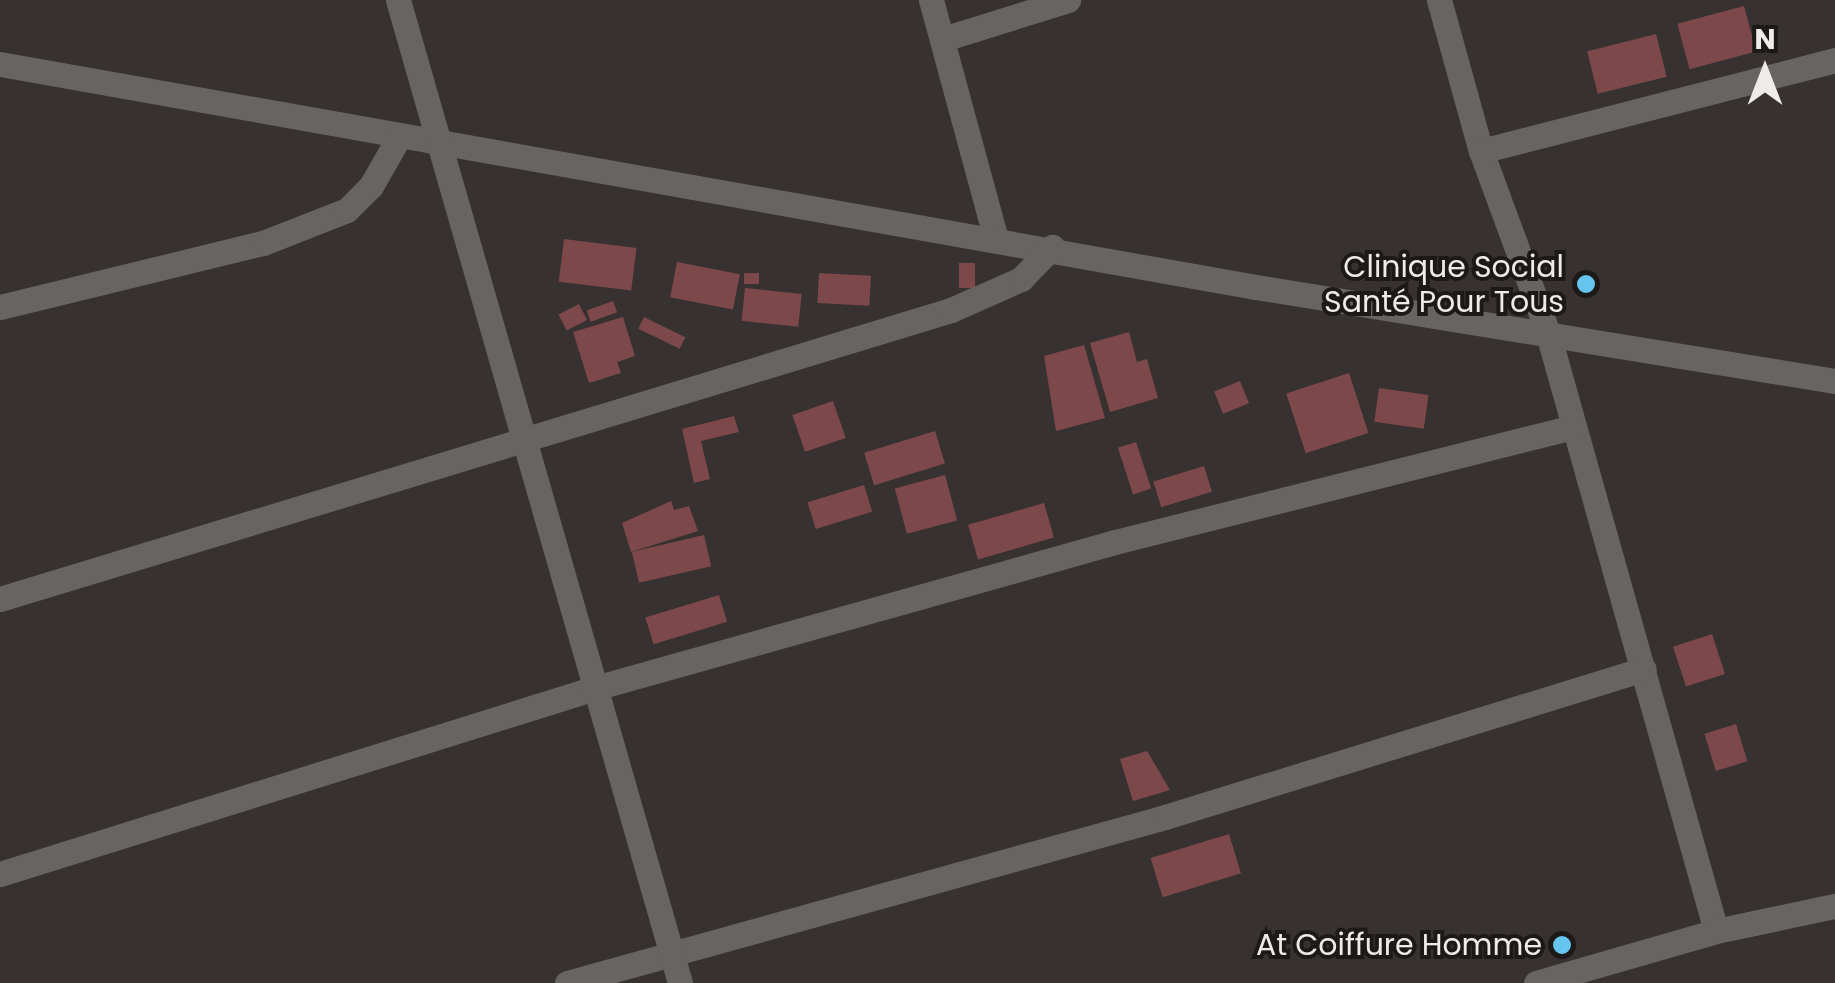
<!DOCTYPE html>
<html>
<head>
<meta charset="utf-8">
<style>
  body { margin:0 }
  #map { position:relative; width:1835px; height:983px; overflow:hidden; background:#383131; font-family:Poppins,sans-serif }
  div>[style] { position:absolute }
  .building>* { inset:0; background:#7d4849; transform-origin:0 0 }
  .minor>* { height:25px; margin:-12.5px; padding:0 12.5px; transform-origin:12.5px; border-radius:12.5px; background:#686464 }
  .tertiary>* { height:25px; margin:-12.5px; padding:0 12.5px; transform-origin:12.5px; border-radius:12.5px; background:#686464 }
  .dots>* { width:28px; height:28px; translate:-50% -50%; box-sizing:border-box; border:5px solid #1d1919; border-radius:50% }
  span { translate:-50% -50%; white-space:nowrap; text-align:center; line-height:1.15; -webkit-text-stroke:8px #1d1919; paint-order:stroke }
  .poi-label { font-size:30px; color:#f0ebeb }
  .right { translate:-100% -50%; text-align:right }
  .north { position:absolute; left:1715px; top:20px; width:100px; height:100px; -webkit-text-stroke:8px #1d1919; paint-order:stroke; rotate:0deg; font-size:28px; font-weight:700; line-height:40px; text-align:center; color:#f0ebeb }
  .north::after { content:''; display:block; margin:auto; width:35px; height:45px; background:#f0ebeb; clip-path:polygon(50% 0,100% 100%,50% 72%,0 100%) }
</style>
</head>
<body>
<div id="map">
  <div class="building">
    <div style="left:1744px;top:6px;width:47px;height:69px;rotate:75deg"></div>
    <div style="left:1656px;top:34px;width:44px;height:71px;rotate:76deg"></div>
    <div style="left:564px;top:239px;width:73px;height:43px;rotate:7deg"></div>
    <div style="left:677px;top:262px;width:64px;height:36px;rotate:11deg"></div>
    <div style="left:959px;top:263px;width:16px;height:25px"></div>
    <div style="left:744px;top:273px;width:15px;height:11px"></div>
    <div style="left:819px;top:273px;width:52px;height:30px;rotate:3deg"></div>
    <div style="left:745px;top:288px;width:57px;height:33px;rotate:6deg"></div>
    <div style="left:613px;top:301px;width:12px;height:28px;rotate:70deg"></div>
    <div style="left:579px;top:304px;width:18px;height:23px;rotate:63deg"></div>
    <div style="clip-path:polygon(623px 317px,635px 356px,617px 362px,621px 373px,589px 383px,573px 332px)"></div>
    <div style="left:644px;top:317px;width:46px;height:13px;rotate:26deg"></div>
    <div style="clip-path:polygon(1129px 332px,1137px 362px,1147px 359px,1158px 398px,1110px 412px,1090px 343px)"></div>
    <div style="clip-path:polygon(1084px 345px,1105px 418px,1056px 431px,1044px 356px)"></div>
    <div style="left:1349px;top:373px;width:63px;height:66px;rotate:72deg"></div>
    <div style="left:1240px;top:381px;width:24px;height:28px;rotate:68deg"></div>
    <div style="left:1379px;top:388px;width:50px;height:34px;rotate:8deg"></div>
    <div style="left:833px;top:401px;width:39px;height:43px;rotate:71deg"></div>
    <div style="clip-path:polygon(734px 416px,739px 432px,701px 441px,710px 479px,694px 483px,682px 429px)"></div>
    <div style="left:935px;top:431px;width:34px;height:74px;rotate:73deg"></div>
    <div style="left:1136px;top:442px;width:49px;height:19px;rotate:72deg"></div>
    <div style="left:1204px;top:466px;width:27px;height:53px;rotate:73deg"></div>
    <div style="left:945px;top:475px;width:47px;height:52px;rotate:75deg"></div>
    <div style="left:864px;top:485px;width:28px;height:59px;rotate:73deg"></div>
    <div style="clip-path:polygon(671px 501px,674px 510px,689px 506px,698px 531px,631px 552px,622px 523px)"></div>
    <div style="left:1044px;top:503px;width:36px;height:79px;rotate:74deg"></div>
    <div style="left:704px;top:535px;width:32px;height:74px;rotate:77deg"></div>
    <div style="left:719px;top:595px;width:28px;height:77px;rotate:73deg"></div>
    <div style="left:1712px;top:634px;width:42px;height:41px;rotate:72deg"></div>
    <div style="left:1736px;top:724px;width:39px;height:33px;rotate:73deg"></div>
    <div style="clip-path:polygon(1147px 751px,1170px 790px,1133px 801px,1120px 759px)"></div>
    <div style="left:1229px;top:834px;width:41px;height:82px;rotate:73deg"></div>
  </div>
  <div class="minor">
    <div style="left:931px;top:0;width:245px;rotate:74.8deg"></div>
    <div style="left:1439px;top:0;width:157px;rotate:74.5deg"></div>
    <div style="left:1481px;top:151px;width:191px;rotate:69.8deg"></div>
    <div style="left:1547px;top:330px;width:624px;rotate:74.29deg"></div>
    <div style="left:943px;top:39px;width:131px;rotate:-17.3deg"></div>
    <div style="left:0;top:64px;width:1276px;rotate:10.07deg"></div>
    <div style="left:1256px;top:287px;width:587px;rotate:9.22deg"></div>
    <div style="left:1481px;top:151px;width:366px;rotate:-14.4deg"></div>
    <div style="left:0;top:307px;width:271px;rotate:-13.7deg"></div>
    <div style="left:263px;top:243px;width:90px;rotate:-21.4deg"></div>
    <div style="left:347px;top:210px;width:34px;rotate:-45deg"></div>
    <div style="left:371px;top:186px;width:56px;rotate:-60.3deg"></div>
    <div style="left:0;top:599px;width:994px;rotate:-16.9deg"></div>
    <div style="left:951px;top:310px;width:77px;rotate:-23.9deg"></div>
    <div style="left:1021px;top:279px;width:45px;rotate:-45.9deg"></div>
    <div style="left:0;top:874px;width:623px;rotate:-17.36deg"></div>
    <div style="left:595px;top:688px;width:540px;rotate:-15.68deg"></div>
    <div style="left:1115px;top:542px;width:472px;rotate:-14.1deg"></div>
    <div style="left:567px;top:983px;width:621px;rotate:-15.51deg"></div>
    <div style="left:1165px;top:817px;width:501px;rotate:-17.17deg"></div>
    <div style="left:1536px;top:983px;width:187px;rotate:-16.1deg"></div>
    <div style="left:1716px;top:931px;width:122px;rotate:-11.9deg"></div>
  </div>
  <div class="tertiary">
    <div style="left:398px;top:0;width:1023px;rotate:73.99deg"></div>
  </div>
  <div class="dots">
    <div style="left:1586px;top:284px;background:#65c5ee"></div>
    <div style="left:1562px;top:945px;background:#65c5ee"></div>
  </div>
  <div class="poi-label">
    <span class="right" style="left:1564px;top:284px">Clinique Social<br>Santé Pour Tous</span>
    <span class="right" style="left:1542px;top:945px">At Coiffure Homme</span>
  </div>
  <div class="north">N</div>
</div>
</body>
</html>
